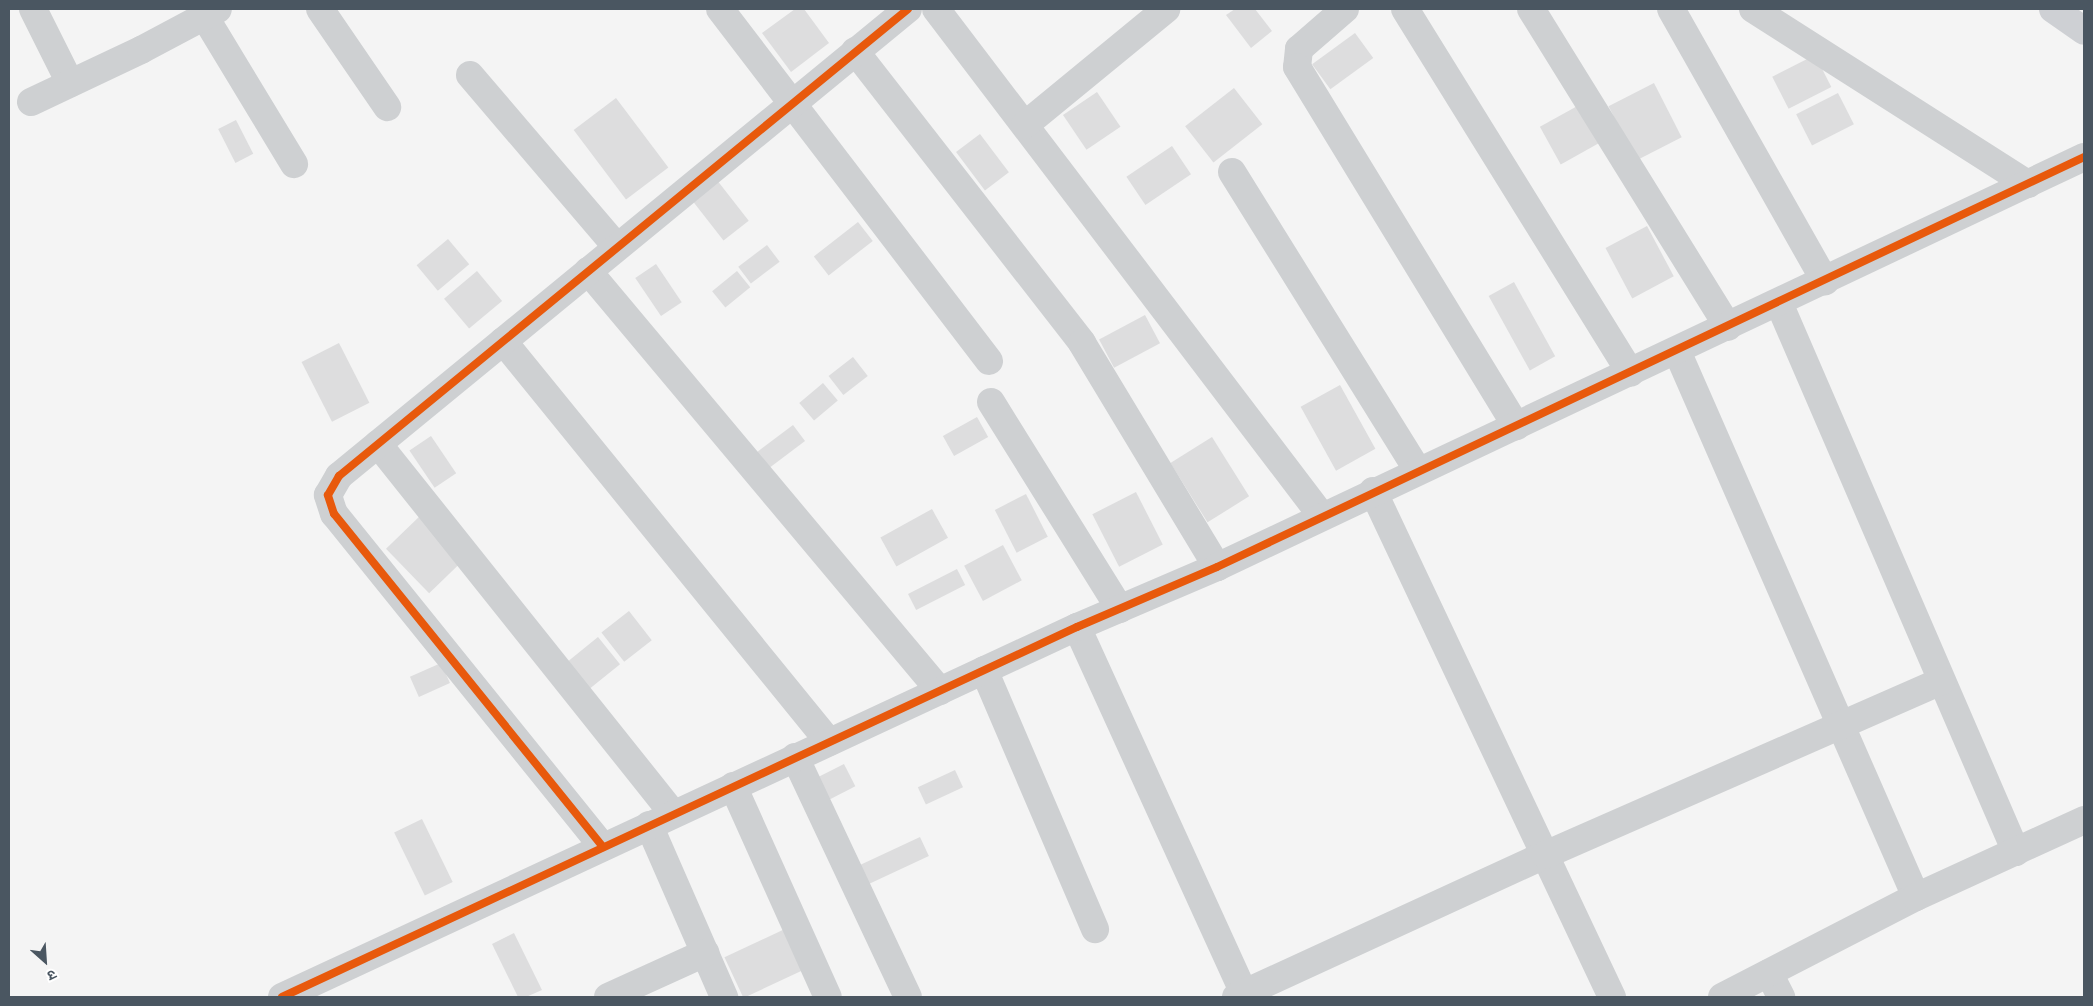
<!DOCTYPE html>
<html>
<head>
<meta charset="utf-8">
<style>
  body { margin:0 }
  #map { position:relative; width:2093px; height:1006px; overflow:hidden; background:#f4f4f4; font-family:Figtree,"Noto Sans Devanagari",sans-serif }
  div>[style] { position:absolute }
  .building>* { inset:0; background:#ddddde; transform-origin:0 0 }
  .street>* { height:28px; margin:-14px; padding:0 14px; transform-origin:14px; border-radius:14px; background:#ced0d2 }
  .secondary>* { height:28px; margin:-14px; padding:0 14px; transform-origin:14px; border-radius:14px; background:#ced0d4 }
  .cycleway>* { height:8px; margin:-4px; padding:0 4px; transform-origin:4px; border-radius:4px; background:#e8590c }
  span { translate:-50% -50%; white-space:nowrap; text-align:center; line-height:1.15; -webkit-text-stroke:4px #fff; paint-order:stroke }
  .frame { position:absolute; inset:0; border:10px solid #4a5661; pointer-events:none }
  .north { position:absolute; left:20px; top:936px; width:50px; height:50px; -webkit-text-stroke:4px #fff; paint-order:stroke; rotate:154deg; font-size:14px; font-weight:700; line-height:20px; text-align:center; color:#4a5661 }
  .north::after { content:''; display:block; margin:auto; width:18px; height:22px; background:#4a5661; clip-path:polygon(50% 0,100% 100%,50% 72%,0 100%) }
</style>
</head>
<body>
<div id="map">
  <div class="building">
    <div style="clip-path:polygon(795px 9px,804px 9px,829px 43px,791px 72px,762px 33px)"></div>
    <div style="clip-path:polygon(1235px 9px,1255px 9px,1272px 31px,1251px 48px,1226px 15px)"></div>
    <div style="left:1355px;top:33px;width:31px;height:53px;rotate:54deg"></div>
    <div style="left:1815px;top:55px;width:36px;height:48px;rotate:63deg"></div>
    <div style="left:1654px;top:83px;width:61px;height:51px;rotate:63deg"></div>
    <div style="left:1234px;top:88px;width:46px;height:62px;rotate:52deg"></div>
    <div style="left:1097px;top:92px;width:42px;height:41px;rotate:56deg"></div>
    <div style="left:1838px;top:93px;width:35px;height:47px;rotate:63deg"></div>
    <div style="left:616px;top:98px;width:87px;height:53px;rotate:53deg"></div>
    <div style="left:1581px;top:104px;width:43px;height:47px;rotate:61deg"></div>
    <div style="left:236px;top:120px;width:38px;height:20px;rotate:63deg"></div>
    <div style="left:980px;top:134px;width:48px;height:30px;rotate:53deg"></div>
    <div style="left:1172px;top:146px;width:34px;height:55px;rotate:56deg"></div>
    <div style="left:713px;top:175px;width:58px;height:32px;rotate:52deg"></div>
    <div style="left:858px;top:222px;width:24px;height:56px;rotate:52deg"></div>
    <div style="left:1647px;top:226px;width:57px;height:47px;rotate:62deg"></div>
    <div style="left:448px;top:239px;width:33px;height:41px;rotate:50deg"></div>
    <div style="left:767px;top:245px;width:21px;height:36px;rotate:53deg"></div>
    <div style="left:656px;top:264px;width:46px;height:25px;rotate:56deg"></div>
    <div style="left:477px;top:271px;width:39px;height:43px;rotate:50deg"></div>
    <div style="left:737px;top:271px;width:21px;height:32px;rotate:51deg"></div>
    <div style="left:1514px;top:282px;width:85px;height:29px;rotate:61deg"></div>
    <div style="left:1145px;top:315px;width:32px;height:52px;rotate:62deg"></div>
    <div style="left:339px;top:343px;width:67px;height:42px;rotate:63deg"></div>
    <div style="left:853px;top:357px;width:24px;height:31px;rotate:52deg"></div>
    <div style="left:823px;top:383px;width:23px;height:31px;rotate:50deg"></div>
    <div style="left:1340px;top:385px;width:73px;height:45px;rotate:61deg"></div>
    <div style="left:977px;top:417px;width:23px;height:39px;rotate:61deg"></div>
    <div style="left:793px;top:425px;width:20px;height:47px;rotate:53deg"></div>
    <div style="left:431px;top:436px;width:45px;height:26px;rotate:56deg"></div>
    <div style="left:1212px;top:437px;width:70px;height:49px;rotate:58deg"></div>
    <div style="left:1136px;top:492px;width:59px;height:49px;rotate:63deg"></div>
    <div style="left:1026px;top:494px;width:48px;height:35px;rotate:63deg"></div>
    <div style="left:932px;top:509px;width:33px;height:59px;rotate:61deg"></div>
    <div style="left:422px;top:514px;width:62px;height:50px;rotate:46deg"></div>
    <div style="left:1003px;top:545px;width:40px;height:44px;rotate:62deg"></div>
    <div style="left:957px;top:569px;width:18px;height:55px;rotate:63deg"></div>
    <div style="left:629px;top:611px;width:37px;height:35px;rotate:52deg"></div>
    <div style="left:598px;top:637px;width:35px;height:40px;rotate:51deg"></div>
    <div style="left:441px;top:663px;width:22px;height:34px;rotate:66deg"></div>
    <div style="left:844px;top:764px;width:25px;height:30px;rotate:63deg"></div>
    <div style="left:955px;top:770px;width:19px;height:41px;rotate:65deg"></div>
    <div style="left:422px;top:819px;width:70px;height:31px;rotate:64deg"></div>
    <div style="left:920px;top:837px;width:21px;height:68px;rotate:65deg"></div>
    <div style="left:787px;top:928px;width:45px;height:69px;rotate:65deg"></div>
    <div style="clip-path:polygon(514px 933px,542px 990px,526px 997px,518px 997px,492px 944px)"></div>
  </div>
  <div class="street">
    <div style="left:33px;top:9px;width:83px;rotate:63.4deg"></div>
    <div style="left:320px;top:9px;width:119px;rotate:55.6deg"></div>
    <div style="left:720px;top:9px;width:443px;rotate:52.6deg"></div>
    <div style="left:936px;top:9px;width:636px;rotate:52.73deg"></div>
    <div style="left:1345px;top:9px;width:61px;rotate:139deg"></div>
    <div style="left:1299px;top:49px;width:18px;rotate:96deg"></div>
    <div style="left:1297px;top:67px;width:421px;rotate:58.6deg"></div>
    <div style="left:1405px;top:9px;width:428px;rotate:58.2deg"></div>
    <div style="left:1531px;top:9px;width:374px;rotate:58.2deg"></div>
    <div style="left:1671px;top:9px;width:313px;rotate:60.5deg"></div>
    <div style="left:1753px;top:9px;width:326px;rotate:32.5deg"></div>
    <div style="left:205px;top:17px;width:172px;rotate:58.8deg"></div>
    <div style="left:855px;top:51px;width:370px;rotate:52.1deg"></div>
    <div style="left:1082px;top:343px;width:262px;rotate:58.9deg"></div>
    <div style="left:470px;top:75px;width:226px;rotate:49.5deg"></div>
    <div style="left:31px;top:102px;width:122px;rotate:-25.3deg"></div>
    <div style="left:141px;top:50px;width:87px;rotate:-28deg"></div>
    <div style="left:1025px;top:125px;width:183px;rotate:-39.4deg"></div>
    <div style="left:1232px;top:172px;width:352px;rotate:58.1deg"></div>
    <div style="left:588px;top:271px;width:548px;rotate:50.03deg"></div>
    <div style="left:1779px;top:303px;width:598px;rotate:66.65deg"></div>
    <div style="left:503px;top:341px;width:517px;rotate:50.89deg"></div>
    <div style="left:1677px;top:351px;width:596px;rotate:66.36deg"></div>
    <div style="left:991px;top:402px;width:244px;rotate:58.1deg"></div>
    <div style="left:378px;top:444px;width:473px;rotate:51.4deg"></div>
    <div style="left:1373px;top:491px;width:560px;rotate:64.72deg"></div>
    <div style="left:1077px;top:627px;width:402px;rotate:65.5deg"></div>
    <div style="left:984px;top:670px;width:282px;rotate:66.8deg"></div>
    <div style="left:795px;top:757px;width:265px;rotate:64.8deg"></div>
    <div style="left:733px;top:786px;width:231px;rotate:65.8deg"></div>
    <div style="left:649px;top:825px;width:188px;rotate:66.4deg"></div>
    <div style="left:603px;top:847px;width:428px;rotate:-128.9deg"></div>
    <div style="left:334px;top:514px;width:20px;rotate:-108deg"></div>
    <div style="left:328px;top:495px;width:22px;rotate:-60deg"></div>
    <div style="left:339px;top:476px;width:736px;rotate:-39.38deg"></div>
    <div style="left:1769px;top:973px;width:27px;rotate:63deg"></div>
    <div style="left:282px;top:997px;width:877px;rotate:-24.96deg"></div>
    <div style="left:1077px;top:627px;width:152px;rotate:-23.2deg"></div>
    <div style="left:1217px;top:567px;width:959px;rotate:-25.31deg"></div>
    <div style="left:608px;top:997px;width:107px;rotate:-24.4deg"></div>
    <div style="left:1236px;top:997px;width:340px;rotate:-24.7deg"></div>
    <div style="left:1545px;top:855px;width:433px;rotate:-23.7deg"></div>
    <div style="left:1722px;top:997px;width:218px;rotate:-27.3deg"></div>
    <div style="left:1916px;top:897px;width:185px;rotate:-24.6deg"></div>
  </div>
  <div class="secondary">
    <div style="left:2053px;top:9px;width:38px;rotate:35deg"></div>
  </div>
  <div class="cycleway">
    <div style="left:603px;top:847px;width:428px;rotate:-128.9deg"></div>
    <div style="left:334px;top:514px;width:20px;rotate:-108deg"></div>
    <div style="left:328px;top:495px;width:22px;rotate:-60deg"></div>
    <div style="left:339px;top:476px;width:736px;rotate:-39.38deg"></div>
    <div style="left:282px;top:997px;width:877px;rotate:-24.96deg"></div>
    <div style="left:1077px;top:627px;width:152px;rotate:-23.2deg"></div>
    <div style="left:1217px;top:567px;width:959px;rotate:-25.31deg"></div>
  </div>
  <div class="frame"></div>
  <div class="north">उ</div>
</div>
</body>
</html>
